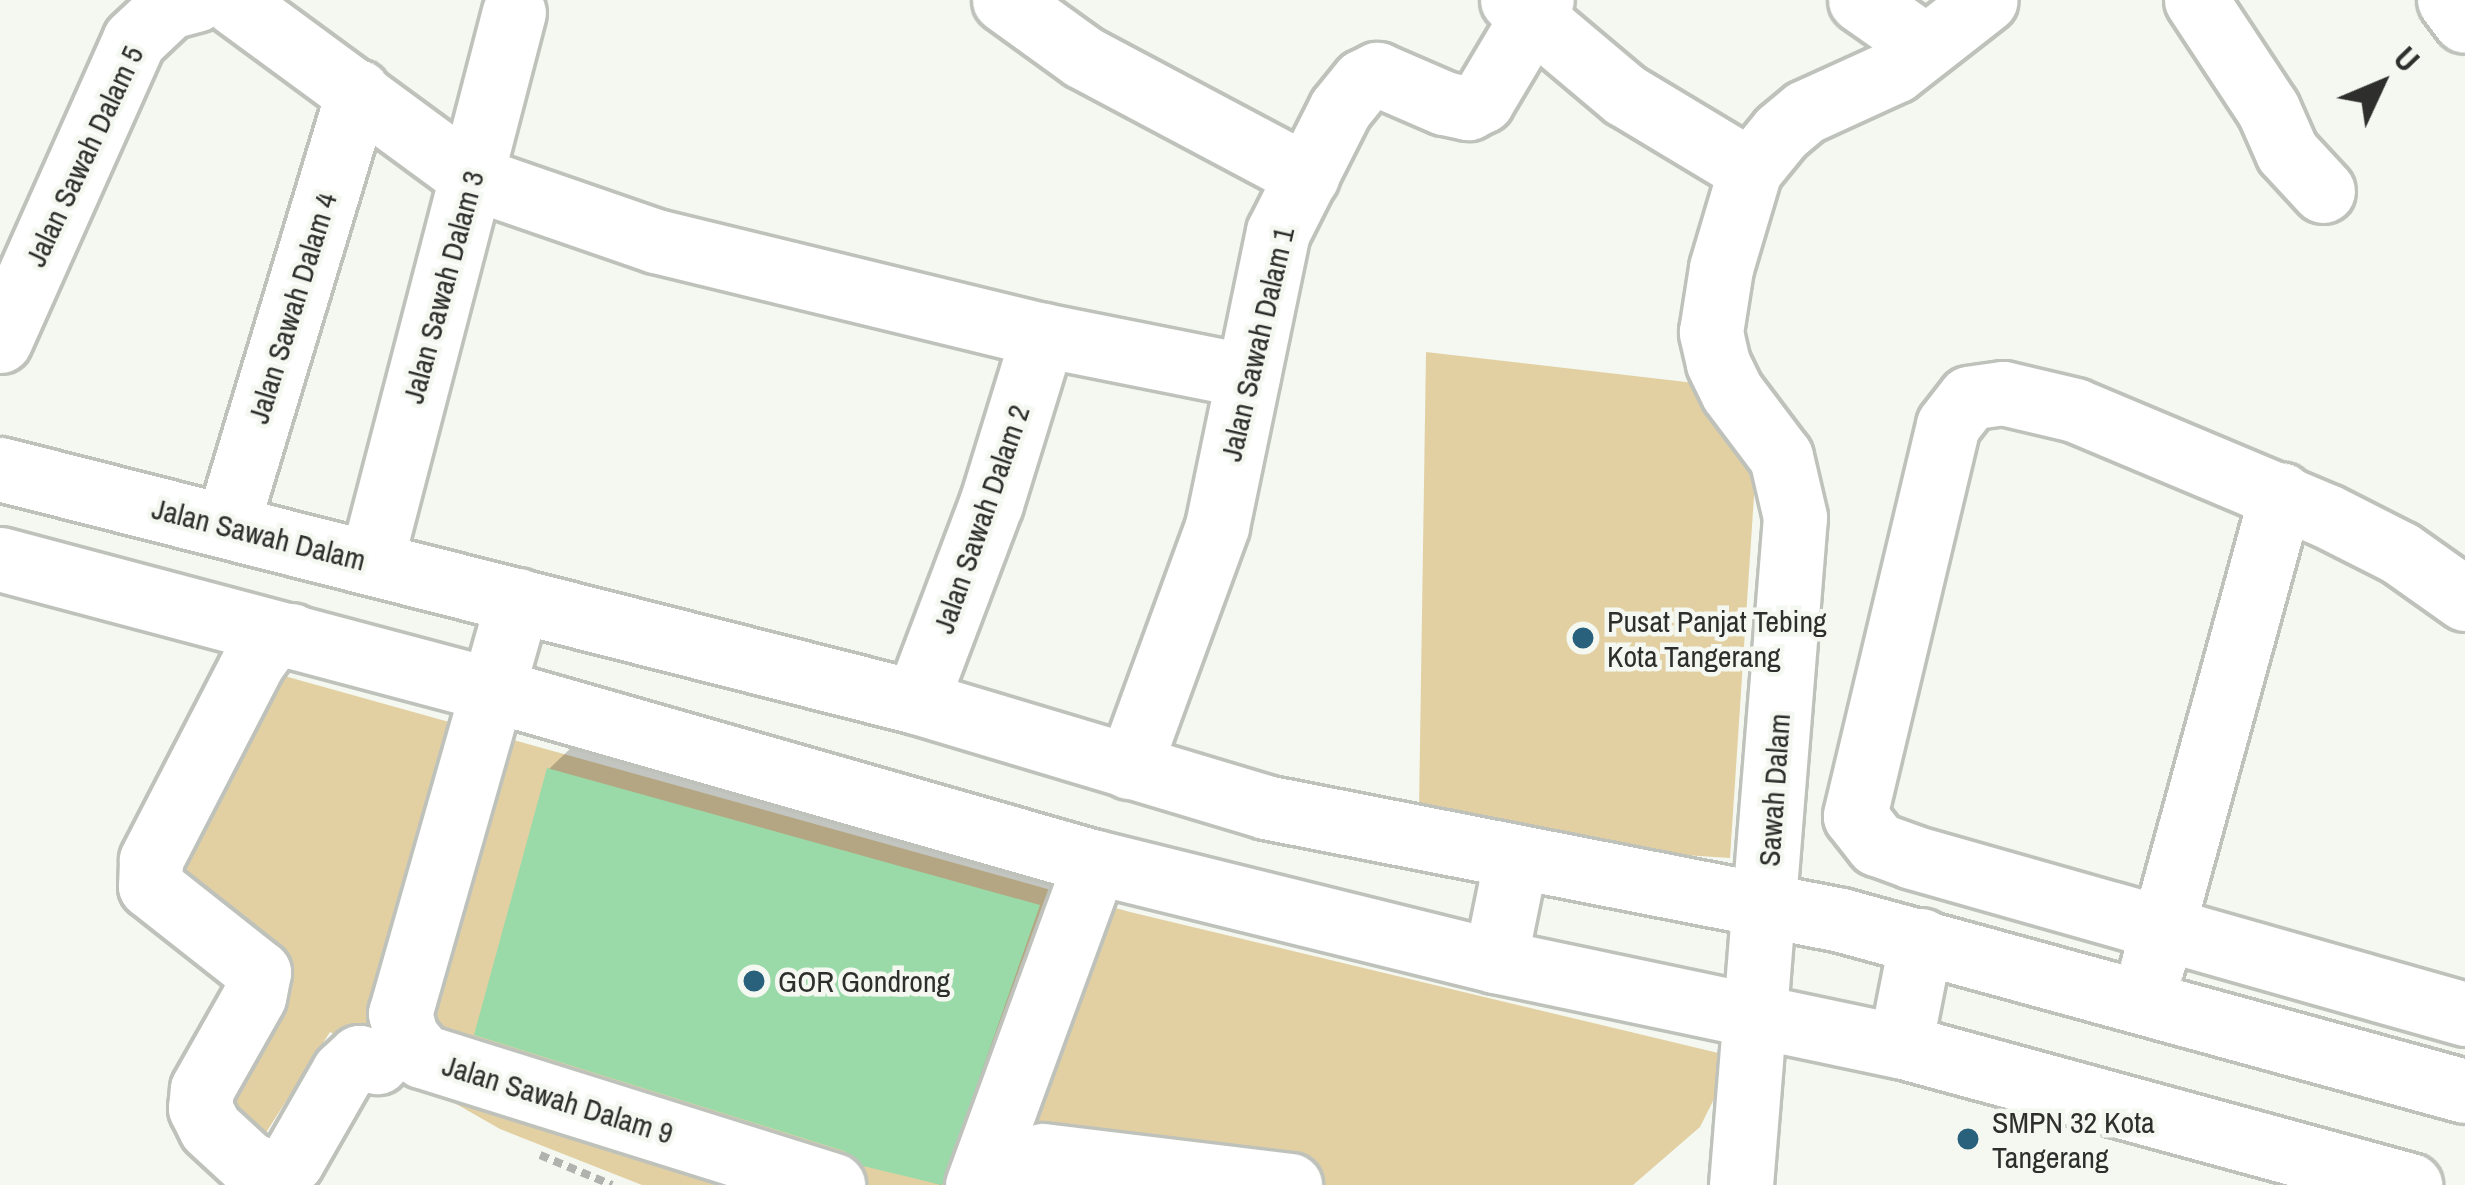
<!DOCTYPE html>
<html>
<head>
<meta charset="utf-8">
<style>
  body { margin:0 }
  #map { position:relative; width:2465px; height:1185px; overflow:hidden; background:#f4f8f1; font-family:"Archivo Narrow",sans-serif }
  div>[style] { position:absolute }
  .green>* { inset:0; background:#e2d0a3 }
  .shadow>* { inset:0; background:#0003 }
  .building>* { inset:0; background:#9adaa8 }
  .path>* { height:8px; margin-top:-4px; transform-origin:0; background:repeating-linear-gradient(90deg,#b0b3ad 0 9px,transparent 0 15px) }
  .roads { filter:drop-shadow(3px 0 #bec2bb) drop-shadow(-3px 0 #bec2bb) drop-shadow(0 3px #bec2bb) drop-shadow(0 -3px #bec2bb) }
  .minor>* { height:63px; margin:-31.5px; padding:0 31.5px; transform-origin:31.5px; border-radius:31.5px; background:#fff }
  .dots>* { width:33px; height:33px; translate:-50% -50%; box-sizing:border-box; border:6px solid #f4f8f1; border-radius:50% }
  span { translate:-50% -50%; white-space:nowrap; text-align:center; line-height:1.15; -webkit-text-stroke:9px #f4f8f1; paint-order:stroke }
  .street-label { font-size:30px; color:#2e2f2c }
  .poi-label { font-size:30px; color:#2e2f2c }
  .left { translate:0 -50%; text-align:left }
  .north { position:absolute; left:2321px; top:24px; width:120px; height:120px; -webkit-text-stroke:9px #f4f8f1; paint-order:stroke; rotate:46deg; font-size:33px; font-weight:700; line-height:48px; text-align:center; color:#2e2f2c }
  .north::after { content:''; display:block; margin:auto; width:42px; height:54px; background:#2e2f2c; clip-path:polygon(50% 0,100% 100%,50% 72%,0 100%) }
</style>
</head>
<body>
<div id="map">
  <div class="green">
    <div style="clip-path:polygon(1426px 352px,1695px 383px,1756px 466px,1730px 858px,1560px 847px,1419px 810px)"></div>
    <div style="clip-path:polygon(252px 667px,1130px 912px,1735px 1057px,1700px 1127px,1633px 1185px,642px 1185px,500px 1129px,330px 1032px,246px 1164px,188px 1116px,259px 961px,160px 896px)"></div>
  </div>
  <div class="shadow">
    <div style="clip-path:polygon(576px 743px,1064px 879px,968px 1158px,941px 1185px,864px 1163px,549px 769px)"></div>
  </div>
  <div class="building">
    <div style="clip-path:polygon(547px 768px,1040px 905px,942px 1185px,863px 1166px,844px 1151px,474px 1035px)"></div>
  </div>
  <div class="path">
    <div style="left:540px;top:1155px;width:78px;rotate:22.6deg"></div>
  </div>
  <div class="roads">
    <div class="minor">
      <div style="left:1004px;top:0;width:97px;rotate:35.8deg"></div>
      <div style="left:1083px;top:57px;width:254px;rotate:28deg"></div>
      <div style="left:1512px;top:0;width:148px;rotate:40.1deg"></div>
      <div style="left:1625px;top:95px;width:146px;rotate:31deg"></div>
      <div style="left:1860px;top:0;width:78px;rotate:35.1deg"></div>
      <div style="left:2196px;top:0;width:131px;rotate:56.6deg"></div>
      <div style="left:2268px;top:109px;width:47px;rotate:66.2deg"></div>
      <div style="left:2287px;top:152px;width:53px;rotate:47.3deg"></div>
      <div style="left:2449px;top:0;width:26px;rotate:53deg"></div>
      <div style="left:234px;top:3px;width:294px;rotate:36.3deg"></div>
      <div style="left:471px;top:177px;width:196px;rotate:19.1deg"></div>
      <div style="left:656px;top:241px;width:398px;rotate:13.7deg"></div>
      <div style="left:1043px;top:335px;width:209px;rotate:11.3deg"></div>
      <div style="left:0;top:341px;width:329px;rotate:-66deg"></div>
      <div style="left:134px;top:40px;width:48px;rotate:-43.3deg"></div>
      <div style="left:169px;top:7px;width:28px;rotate:-15deg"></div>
      <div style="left:0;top:469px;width:945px;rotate:14.27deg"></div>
      <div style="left:916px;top:702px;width:364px;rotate:16.7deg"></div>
      <div style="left:1265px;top:807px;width:587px;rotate:11.1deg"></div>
      <div style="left:1841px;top:920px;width:647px;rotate:15.33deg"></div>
      <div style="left:227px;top:525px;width:453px;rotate:-73.2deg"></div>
      <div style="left:0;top:559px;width:510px;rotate:14.88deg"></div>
      <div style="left:493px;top:690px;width:626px;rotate:15.95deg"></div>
      <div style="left:1095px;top:862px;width:412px;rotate:13.9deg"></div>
      <div style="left:1495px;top:961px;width:414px;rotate:11.9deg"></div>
      <div style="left:1900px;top:1046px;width:529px;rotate:15.25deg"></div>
      <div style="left:371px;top:562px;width:568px;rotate:-75.43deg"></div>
      <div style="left:2465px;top:599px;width:80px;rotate:-144.7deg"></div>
      <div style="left:2400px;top:553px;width:82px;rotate:-153.1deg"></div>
      <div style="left:2327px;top:516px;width:273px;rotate:-157.2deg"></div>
      <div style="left:2075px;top:410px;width:74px;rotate:-166.7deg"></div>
      <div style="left:2003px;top:393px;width:34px;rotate:172deg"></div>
      <div style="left:1969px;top:398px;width:34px;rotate:128deg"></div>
      <div style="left:1948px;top:425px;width:402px;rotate:103.4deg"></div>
      <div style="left:1855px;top:816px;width:36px;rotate:52deg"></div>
      <div style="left:1877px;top:844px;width:37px;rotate:20deg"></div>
      <div style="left:1912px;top:857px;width:575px;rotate:15.85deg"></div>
      <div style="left:518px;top:600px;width:430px;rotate:105.9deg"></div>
      <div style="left:400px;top:1013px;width:24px;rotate:75deg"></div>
      <div style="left:406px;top:1036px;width:26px;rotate:51deg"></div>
      <div style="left:422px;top:1056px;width:431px;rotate:17.4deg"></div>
      <div style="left:291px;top:635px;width:23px;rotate:167deg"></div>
      <div style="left:269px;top:640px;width:27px;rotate:126deg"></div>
      <div style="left:253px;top:662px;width:223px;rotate:117.3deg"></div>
      <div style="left:151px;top:860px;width:26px;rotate:92deg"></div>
      <div style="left:150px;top:886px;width:139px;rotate:38.3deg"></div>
      <div style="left:259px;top:972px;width:25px;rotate:101deg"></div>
      <div style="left:254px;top:997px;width:106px;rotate:119.5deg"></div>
      <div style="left:202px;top:1089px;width:19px;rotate:96deg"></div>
      <div style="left:200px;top:1108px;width:22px;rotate:63deg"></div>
      <div style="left:210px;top:1128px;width:52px;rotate:42.6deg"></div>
      <div style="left:248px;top:1163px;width:25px;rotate:23deg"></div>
      <div style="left:271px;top:1173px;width:24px;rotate:-30deg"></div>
      <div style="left:292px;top:1161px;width:103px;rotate:-60.2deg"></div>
      <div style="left:343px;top:1072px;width:22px;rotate:-43deg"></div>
      <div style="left:359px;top:1057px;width:19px;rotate:16deg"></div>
      <div style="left:916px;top:702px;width:212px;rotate:-69.3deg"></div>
      <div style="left:991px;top:504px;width:177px;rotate:-72.9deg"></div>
      <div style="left:1129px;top:767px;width:257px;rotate:-69.9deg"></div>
      <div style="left:1217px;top:526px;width:300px;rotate:-78.3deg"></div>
      <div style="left:1278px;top:232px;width:138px;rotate:-63.2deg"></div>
      <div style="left:1340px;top:109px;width:36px;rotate:-51deg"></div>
      <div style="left:1363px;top:81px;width:16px;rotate:-27deg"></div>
      <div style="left:1377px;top:74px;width:73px;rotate:23.4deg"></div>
      <div style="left:1444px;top:103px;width:25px;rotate:12deg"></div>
      <div style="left:1468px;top:108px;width:16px;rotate:-27deg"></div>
      <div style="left:1482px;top:101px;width:117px;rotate:-59.3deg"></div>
      <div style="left:1495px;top:961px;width:105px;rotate:-78.5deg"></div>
      <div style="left:2152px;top:967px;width:490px;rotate:-74.7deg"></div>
      <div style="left:1900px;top:1046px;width:108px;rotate:-78.8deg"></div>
      <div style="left:977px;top:1185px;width:344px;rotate:-69.9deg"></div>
      <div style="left:1009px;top:1185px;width:29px;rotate:-54deg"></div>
      <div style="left:1026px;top:1162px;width:18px;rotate:-22deg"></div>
      <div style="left:1043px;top:1155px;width:249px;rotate:6.9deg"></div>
      <div style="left:1741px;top:1185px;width:670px;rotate:-85.38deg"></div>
      <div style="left:1795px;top:517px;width:62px;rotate:-103.1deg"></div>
      <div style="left:1781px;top:457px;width:81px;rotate:-127deg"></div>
      <div style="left:1732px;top:392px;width:32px;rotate:-116deg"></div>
      <div style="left:1718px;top:363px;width:32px;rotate:-103deg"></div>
      <div style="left:1711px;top:332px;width:65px;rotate:-81.1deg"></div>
      <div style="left:1721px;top:268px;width:102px;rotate:-73.5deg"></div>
      <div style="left:1750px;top:170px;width:49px;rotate:-50.8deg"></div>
      <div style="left:1781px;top:132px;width:31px;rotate:-40deg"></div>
      <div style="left:1805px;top:112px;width:99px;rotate:-24.5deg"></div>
      <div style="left:1895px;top:71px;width:115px;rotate:-38deg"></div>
    </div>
  </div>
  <div class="dots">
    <div style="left:1583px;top:638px;background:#29607b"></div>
    <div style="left:754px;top:981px;background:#29607b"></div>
    <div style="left:1968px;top:1139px;background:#29607b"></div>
  </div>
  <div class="street-label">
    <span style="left:84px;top:156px;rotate:-65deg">Jalan Sawah Dalam 5</span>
    <span style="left:443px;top:287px;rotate:-75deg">Jalan Sawah Dalam 3</span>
    <span style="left:292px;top:308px;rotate:-73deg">Jalan Sawah Dalam 4</span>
    <span style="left:1257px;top:344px;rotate:-77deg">Jalan Sawah Dalam 1</span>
    <span style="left:981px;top:519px;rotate:-71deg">Jalan Sawah Dalam 2</span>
    <span style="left:259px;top:534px;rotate:14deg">Jalan Sawah Dalam</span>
    <span style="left:1774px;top:790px;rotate:-86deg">Sawah Dalam</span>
    <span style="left:558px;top:1099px;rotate:17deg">Jalan Sawah Dalam 9</span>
  </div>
  <div class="poi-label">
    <span class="left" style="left:1607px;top:638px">Pusat Panjat Tebing<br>Kota Tangerang</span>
    <span class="left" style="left:778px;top:981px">GOR Gondrong</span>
    <span class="left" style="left:1992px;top:1139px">SMPN 32 Kota<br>Tangerang</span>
  </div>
  <div class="north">U</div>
</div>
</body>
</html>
